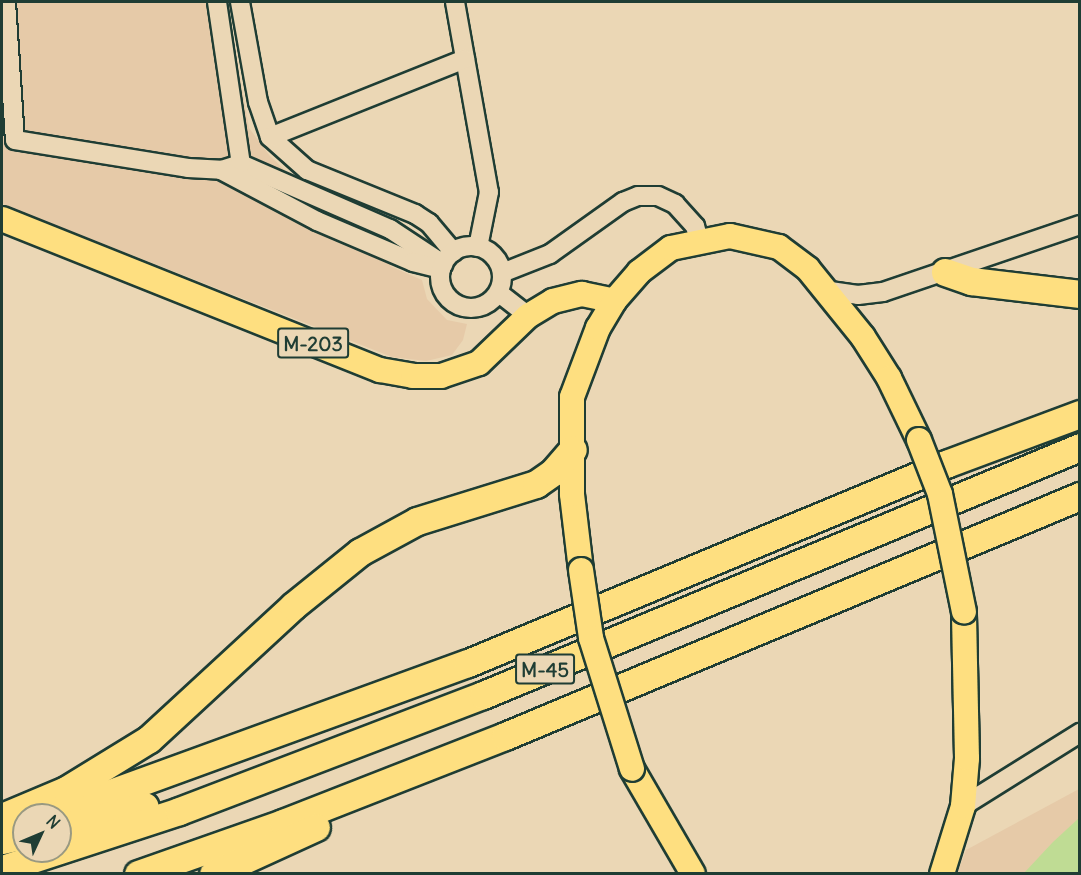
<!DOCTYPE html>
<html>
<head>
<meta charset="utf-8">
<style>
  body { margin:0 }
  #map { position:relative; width:1081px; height:875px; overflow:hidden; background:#ebd7b5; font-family:Delius,sans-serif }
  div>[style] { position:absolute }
  .built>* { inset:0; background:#e6caa8 }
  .green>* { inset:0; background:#bfdc94 }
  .roads { filter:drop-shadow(2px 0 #1f3d34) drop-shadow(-2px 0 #1f3d34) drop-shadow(0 2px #1f3d34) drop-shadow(0 -2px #1f3d34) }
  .minor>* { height:18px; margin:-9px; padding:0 9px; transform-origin:9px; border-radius:9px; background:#ebd7b5 }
  .minor>.ring { margin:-9px; padding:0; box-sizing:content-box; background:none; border:18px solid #ebd7b5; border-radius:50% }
  .major>* { height:24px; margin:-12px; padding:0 12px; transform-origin:12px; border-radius:12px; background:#fedf80 }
  .highway>* { height:27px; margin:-13.5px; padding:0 13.5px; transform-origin:13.5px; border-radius:13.5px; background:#fedf80 }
  .bridges { filter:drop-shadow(2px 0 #1f3d34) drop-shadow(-2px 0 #1f3d34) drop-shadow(0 2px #1f3d34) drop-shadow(0 -2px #1f3d34) }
  .major-bridge>* { height:24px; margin:-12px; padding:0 12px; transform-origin:12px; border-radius:12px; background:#fedf80 }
  span { translate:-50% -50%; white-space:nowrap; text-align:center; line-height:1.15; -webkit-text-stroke:6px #ebd7b5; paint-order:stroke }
  .shield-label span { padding:2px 4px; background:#ebd7b5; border:2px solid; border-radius:4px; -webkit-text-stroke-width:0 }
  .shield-label { font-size:20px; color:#1f3d34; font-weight:700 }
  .frame { position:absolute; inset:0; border:3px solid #1f3d34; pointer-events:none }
  .north { position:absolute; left:12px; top:803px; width:60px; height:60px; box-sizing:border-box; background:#ebd7b5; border:2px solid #999981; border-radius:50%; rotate:46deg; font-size:16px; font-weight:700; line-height:24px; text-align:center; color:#1f3d34 }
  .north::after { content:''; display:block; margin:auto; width:21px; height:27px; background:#1f3d34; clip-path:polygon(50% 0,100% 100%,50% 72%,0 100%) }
</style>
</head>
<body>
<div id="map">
  <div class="built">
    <div style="clip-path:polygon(2px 2px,227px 2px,249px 128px,270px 156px,290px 175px,404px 225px,390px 266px,422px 280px,427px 299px,447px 320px,467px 324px,463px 340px,452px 355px,426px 361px,392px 357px,2px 204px)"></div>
    <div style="clip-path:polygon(1079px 789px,1079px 873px,957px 874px,966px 850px)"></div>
  </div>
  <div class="green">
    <div style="clip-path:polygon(1079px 818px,1079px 873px,1024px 873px,1053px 842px)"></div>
  </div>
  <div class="roads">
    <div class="minor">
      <div style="left:6px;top:2px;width:138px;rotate:86.3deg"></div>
      <div style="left:15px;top:140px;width:175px;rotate:9.2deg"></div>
      <div style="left:188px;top:168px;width:33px;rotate:3deg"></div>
      <div style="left:221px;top:170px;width:21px;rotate:-17deg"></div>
      <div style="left:241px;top:164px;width:163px;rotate:23.6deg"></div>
      <div style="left:390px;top:229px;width:64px;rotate:33.4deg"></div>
      <div style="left:217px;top:2px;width:164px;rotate:81.6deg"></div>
      <div style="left:240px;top:2px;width:102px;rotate:79.8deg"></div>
      <div style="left:258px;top:102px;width:37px;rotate:71deg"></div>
      <div style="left:270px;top:137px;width:50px;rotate:41.7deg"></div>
      <div style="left:307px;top:170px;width:117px;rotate:22.2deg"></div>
      <div style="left:415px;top:214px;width:17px;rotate:33deg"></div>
      <div style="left:429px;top:223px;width:38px;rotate:50deg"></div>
      <div style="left:455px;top:2px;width:193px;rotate:79.9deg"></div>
      <div style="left:489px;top:192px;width:56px;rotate:101.3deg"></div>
      <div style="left:270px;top:137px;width:210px;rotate:-21.8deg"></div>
      <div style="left:221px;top:170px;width:109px;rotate:28deg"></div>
      <div style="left:317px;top:221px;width:104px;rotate:23.1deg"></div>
      <div style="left:413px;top:262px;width:29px;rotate:14deg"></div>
      <div class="ring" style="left:440px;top:246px;width:44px;height:44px"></div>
      <div style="left:502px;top:273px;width:52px;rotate:-21.6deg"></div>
      <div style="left:550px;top:254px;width:90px;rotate:-35.5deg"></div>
      <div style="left:623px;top:202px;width:16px;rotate:-22deg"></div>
      <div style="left:638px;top:196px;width:20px"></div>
      <div style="left:658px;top:196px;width:19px;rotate:25deg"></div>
      <div style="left:675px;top:204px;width:30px;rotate:48deg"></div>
      <div style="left:695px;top:226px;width:15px;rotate:74deg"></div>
      <div style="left:830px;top:291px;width:28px;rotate:8deg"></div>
      <div style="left:858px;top:295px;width:25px;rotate:-7deg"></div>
      <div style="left:883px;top:292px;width:208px;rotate:-18.8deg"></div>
      <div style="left:499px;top:293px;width:37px;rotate:38deg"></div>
      <div style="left:963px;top:806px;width:138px;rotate:-32deg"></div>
    </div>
    <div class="major">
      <div style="left:2px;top:219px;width:407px;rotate:21.8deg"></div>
      <div style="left:380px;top:370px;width:34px;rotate:10deg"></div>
      <div style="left:413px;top:376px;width:28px"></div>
      <div style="left:441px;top:376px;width:40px;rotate:-18.9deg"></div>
      <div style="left:479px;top:363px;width:68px;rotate:-43.8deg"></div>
      <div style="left:528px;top:316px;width:29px;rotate:-31deg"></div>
      <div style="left:553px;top:301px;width:30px;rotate:-14deg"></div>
      <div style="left:582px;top:294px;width:33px;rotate:12deg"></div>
      <div style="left:581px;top:570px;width:77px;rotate:-96.8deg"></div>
      <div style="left:572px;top:494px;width:97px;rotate:-90deg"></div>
      <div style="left:572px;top:397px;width:74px;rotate:-69.4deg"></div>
      <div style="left:598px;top:328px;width:31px;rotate:-59deg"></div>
      <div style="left:614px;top:301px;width:38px;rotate:-49deg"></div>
      <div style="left:639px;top:272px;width:40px;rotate:-37deg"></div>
      <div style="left:671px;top:248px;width:60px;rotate:-11.5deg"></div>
      <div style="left:730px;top:236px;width:50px;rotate:12.7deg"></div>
      <div style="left:779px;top:247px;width:36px;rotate:37deg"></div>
      <div style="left:808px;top:269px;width:87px;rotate:51deg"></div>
      <div style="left:863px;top:337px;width:49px;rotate:57.6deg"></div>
      <div style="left:889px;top:378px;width:69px;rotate:64.2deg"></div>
      <div style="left:632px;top:769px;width:121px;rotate:59.8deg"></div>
      <div style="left:942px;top:874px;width:71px;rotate:-72.8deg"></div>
      <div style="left:963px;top:806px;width:48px;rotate:-85.2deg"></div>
      <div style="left:967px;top:758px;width:146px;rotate:-91.2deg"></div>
    </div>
    <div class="highway">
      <div style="left:945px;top:272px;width:28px;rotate:19deg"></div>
      <div style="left:971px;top:281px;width:110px;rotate:6.8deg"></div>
      <div style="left:50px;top:815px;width:445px;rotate:-20deg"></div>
      <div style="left:468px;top:663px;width:518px;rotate:-22.6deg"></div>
      <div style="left:946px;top:464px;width:143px;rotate:-20.5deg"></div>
      <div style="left:2px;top:817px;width:69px;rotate:-22.9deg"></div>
      <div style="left:66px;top:790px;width:97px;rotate:-31.6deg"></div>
      <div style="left:149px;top:739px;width:196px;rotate:-42.7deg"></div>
      <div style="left:293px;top:606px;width:86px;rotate:-38.9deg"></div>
      <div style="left:360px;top:552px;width:65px;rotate:-28.5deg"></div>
      <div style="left:417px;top:521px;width:125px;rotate:-17.3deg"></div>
      <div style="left:536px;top:484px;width:21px;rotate:-35deg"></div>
      <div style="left:553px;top:472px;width:30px;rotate:-49deg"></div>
      <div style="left:66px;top:826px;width:81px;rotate:-14.2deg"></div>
      <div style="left:2px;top:840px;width:23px;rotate:-13deg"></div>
      <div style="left:2px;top:869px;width:186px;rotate:-18.1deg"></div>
      <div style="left:179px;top:811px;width:325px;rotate:-20.9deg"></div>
      <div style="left:483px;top:695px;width:646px;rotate:-22.56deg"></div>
      <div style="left:138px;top:874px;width:154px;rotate:-19.4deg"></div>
      <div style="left:283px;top:823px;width:238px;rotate:-21.4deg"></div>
      <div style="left:505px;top:736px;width:623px;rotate:-22.66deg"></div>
      <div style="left:213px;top:874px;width:113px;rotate:-24.5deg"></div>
    </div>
  </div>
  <div class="bridges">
    <div class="major-bridge">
      <div style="left:919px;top:440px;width:58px;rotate:68.7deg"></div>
      <div style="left:940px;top:494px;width:120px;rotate:78.5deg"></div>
      <div style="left:581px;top:570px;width:69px;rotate:81.6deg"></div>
      <div style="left:591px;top:638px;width:137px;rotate:72.6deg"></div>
    </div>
  </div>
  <div class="shield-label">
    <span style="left:313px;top:343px">M-203</span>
    <span style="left:545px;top:669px">M-45</span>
  </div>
  <div class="frame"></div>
  <div class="north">N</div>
</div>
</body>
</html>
